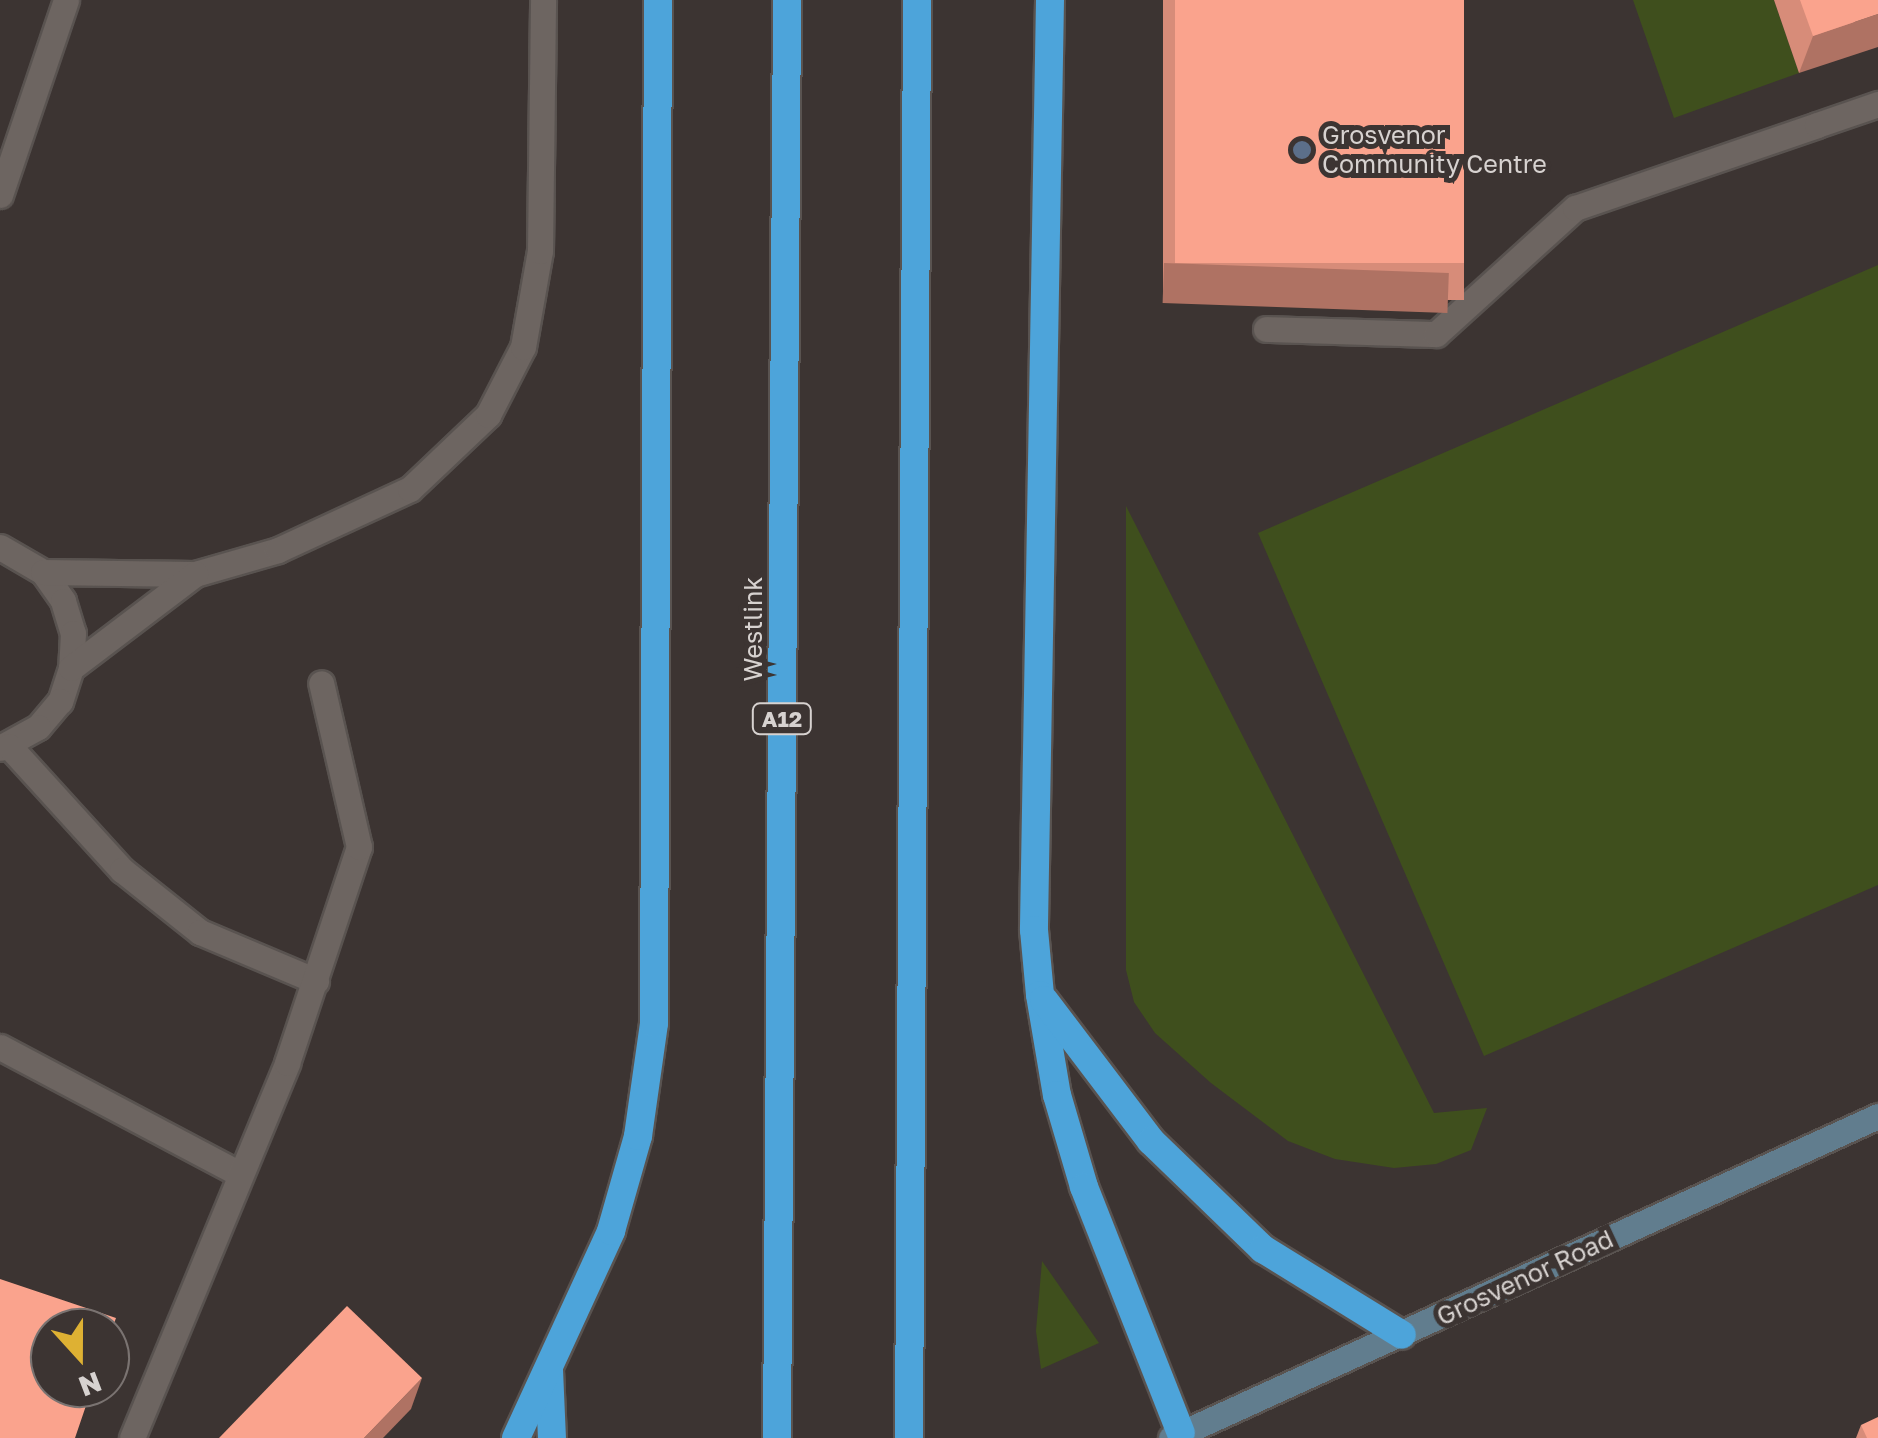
<!DOCTYPE html>
<html>
<head>
<meta charset="utf-8">
<style>
  body { margin:0 }
  #map { position:relative; width:1878px; height:1438px; overflow:hidden; background:#3c3432; font-family:"Golos Text",sans-serif }
  div>[style] { position:absolute }
  .green>* { inset:0; background:#3f4f1d }
  .roads { filter:drop-shadow(2px 0 #595350) drop-shadow(-2px 0 #595350) drop-shadow(0 2px #595350) drop-shadow(0 -2px #595350) }
  .service>* { height:25px; margin:-12.5px; padding:0 12.5px; transform-origin:12.5px; border-radius:12.5px; background:#6d6561 }
  .minor>* { height:25px; margin:-12.5px; padding:0 12.5px; transform-origin:12.5px; border-radius:12.5px; background:#6d6561 }
  .secondary>* { height:25px; margin:-12.5px; padding:0 12.5px; transform-origin:12.5px; border-radius:12.5px; background:#617d8e }
  .trunk>* { height:28px; margin:-14px; padding:0 14px; transform-origin:14px; border-radius:14px; background:#4da4da }
  .wall>* { inset:0; background:#d78c79; transform-origin:0 0 }
  .shaded-wall>* { inset:0; background:#af7263; transform-origin:0 0 }
  .building>* { inset:0; background:#faa38d; transform-origin:0 0 }
  .dots>* { width:28px; height:28px; translate:-50% -50%; box-sizing:border-box; border:5px solid #3c3432; border-radius:50% }
  span { translate:-50% -50%; white-space:nowrap; text-align:center; line-height:1.15; -webkit-text-stroke:10px #3c3432; paint-order:stroke }
  .shield-label span { padding:2px 8px; background:#3c3432; border:2px solid; border-radius:8px; -webkit-text-stroke-width:0 }
  .shield-label { font-size:22px; color:#d7d2d0; font-weight:700 }
  .poi-label { font-size:25px; color:#d7d2d0 }
  .left { translate:0 -50%; text-align:left }
  .street-label { font-size:25px; color:#d7d2d0 }
  .north { position:absolute; left:30px; top:1308px; width:100px; height:100px; box-sizing:border-box; background:#3c3432; border:2px solid #7a7371; border-radius:50%; rotate:159deg; font-size:28px; font-weight:700; line-height:40px; text-align:center; color:#d7d2d0 }
  .north::after { content:''; display:block; margin:auto; width:35px; height:45px; background:#deb133; clip-path:polygon(50% 0,100% 100%,50% 72%,0 100%) }
</style>
</head>
<body>
<div id="map">
  <div class="green">
    <div style="clip-path:polygon(1633px 0,1774px 0,1799px 73px,1674px 118px)"></div>
    <div style="clip-path:polygon(1878px 265px,1878px 885px,1484px 1056px,1258px 533px)"></div>
    <div style="clip-path:polygon(1126px 506px,1434px 1113px,1487px 1108px,1471px 1150px,1436px 1164px,1394px 1168px,1335px 1159px,1288px 1141px,1211px 1083px,1155px 1033px,1134px 1002px,1126px 970px)"></div>
    <div style="clip-path:polygon(1042px 1261px,1099px 1343px,1041px 1369px,1036px 1331px)"></div>
  </div>
  <div class="roads">
    <div class="service">
      <div style="left:0;top:195px;width:206px;rotate:-71.3deg"></div>
      <div style="left:1266px;top:329px;width:170px;rotate:1.7deg"></div>
      <div style="left:1436px;top:334px;width:188px;rotate:-42.2deg"></div>
      <div style="left:1575px;top:208px;width:256px;rotate:-18.9deg"></div>
      <div style="left:0;top:547px;width:50px;rotate:30.2deg"></div>
      <div style="left:43px;top:572px;width:35px;rotate:55deg"></div>
      <div style="left:63px;top:601px;width:34px;rotate:73deg"></div>
      <div style="left:73px;top:633px;width:35px;rotate:93deg"></div>
      <div style="left:71px;top:668px;width:35px;rotate:108deg"></div>
      <div style="left:60px;top:701px;width:34px;rotate:130deg"></div>
      <div style="left:38px;top:727px;width:43px;rotate:151.1deg"></div>
      <div style="left:43px;top:572px;width:152px;rotate:0.8deg"></div>
      <div style="left:195px;top:574px;width:86px;rotate:-16.1deg"></div>
      <div style="left:278px;top:550px;width:145px;rotate:-24.8deg"></div>
      <div style="left:410px;top:489px;width:108px;rotate:-43.5deg"></div>
      <div style="left:488px;top:415px;width:76px;rotate:-62.8deg"></div>
      <div style="left:523px;top:347px;width:97px;rotate:-80deg"></div>
      <div style="left:540px;top:251px;width:251px;rotate:-89.3deg"></div>
      <div style="left:71px;top:668px;width:156px;rotate:-37.2deg"></div>
      <div style="left:9px;top:746px;width:168px;rotate:47.7deg"></div>
      <div style="left:122px;top:870px;width:100px;rotate:38.5deg"></div>
      <div style="left:200px;top:932px;width:126px;rotate:22.9deg"></div>
      <div style="left:0;top:1047px;width:269px;rotate:27.9deg"></div>
      <div style="left:132px;top:1438px;width:406px;rotate:-67.5deg"></div>
      <div style="left:287px;top:1063px;width:228px;rotate:-71.6deg"></div>
      <div style="left:359px;top:847px;width:168px;rotate:-103deg"></div>
    </div>
    <div class="minor">
      <div style="left:1817px;top:125px;width:65px;rotate:-19deg"></div>
    </div>
    <div class="secondary">
      <div style="left:1171px;top:1438px;width:777px;rotate:-24.49deg"></div>
    </div>
    <div class="trunk">
      <div style="left:1050px;top:0;width:930px;rotate:90.99deg"></div>
      <div style="left:1034px;top:930px;width:65px;rotate:84.7deg"></div>
      <div style="left:1040px;top:995px;width:101px;rotate:80.4deg"></div>
      <div style="left:1057px;top:1095px;width:96px;rotate:73.6deg"></div>
      <div style="left:1084px;top:1187px;width:264px;rotate:68.5deg"></div>
      <div style="left:1044px;top:1000px;width:177px;rotate:52.8deg"></div>
      <div style="left:1151px;top:1141px;width:156px;rotate:44deg"></div>
      <div style="left:1263px;top:1249px;width:163px;rotate:31.7deg"></div>
      <div style="left:549px;top:1370px;width:68px;rotate:87.5deg"></div>
      <div style="left:516px;top:1438px;width:228px;rotate:-65.3deg"></div>
      <div style="left:611px;top:1231px;width:99px;rotate:-74.1deg"></div>
      <div style="left:638px;top:1136px;width:114px;rotate:-81.9deg"></div>
      <div style="left:654px;top:1023px;width:1023px;rotate:-89.78deg"></div>
      <div style="left:777px;top:1438px;width:1438px;rotate:-89.6deg"></div>
      <div style="left:909px;top:1438px;width:1438px;rotate:-89.68deg"></div>
    </div>
  </div>
  <div class="wall">
    <div style="left:1163px;top:0;width:301px;height:300px"></div>
    <div style="clip-path:polygon(1774px 0,1878px 0,1799px 73px)"></div>
    <div style="clip-path:polygon(1861px 1425px,1878px 1438px,1856px 1438px)"></div>
  </div>
  <div class="shaded-wall">
    <div style="clip-path:polygon(1878px 14px,1878px 47px,1799px 73px,1813px 36px)"></div>
    <div style="left:1164px;top:263px;width:285px;height:40px;rotate:2deg"></div>
    <div style="clip-path:polygon(422px 1378px,411px 1409px,383px 1438px,364px 1438px)"></div>
  </div>
  <div class="building">
    <div style="left:1175px;top:0;width:289px;height:263px"></div>
    <div style="clip-path:polygon(1800px 0,1878px 0,1878px 14px,1813px 36px)"></div>
    <div style="clip-path:polygon(0 1279px,116px 1318px,110px 1335px,110px 1328px,50px 1328px,50px 1388px,92px 1388px,75px 1438px,0 1438px)"></div>
    <div style="clip-path:polygon(347px 1306px,422px 1378px,364px 1438px,219px 1438px)"></div>
    <div style="clip-path:polygon(1878px 1417px,1878px 1438px,1867px 1438px,1861px 1425px)"></div>
  </div>
  <div class="dots">
    <div style="left:1302px;top:150px;background:#5c6f8a"></div>
  </div>
  <div class="shield-label">
    <span style="left:782px;top:719px">A12</span>
  </div>
  <div class="poi-label">
    <span class="left" style="left:1322px;top:150px">Grosvenor<br>Community Centre</span>
  </div>
  <div class="street-label">
    <span style="left:753px;top:629px;rotate:-90deg">Westlink</span>
    <span style="left:1525px;top:1278px;rotate:-25deg">Grosvenor Road</span>
  </div>
  <div class="north">N</div>
</div>
</body>
</html>
